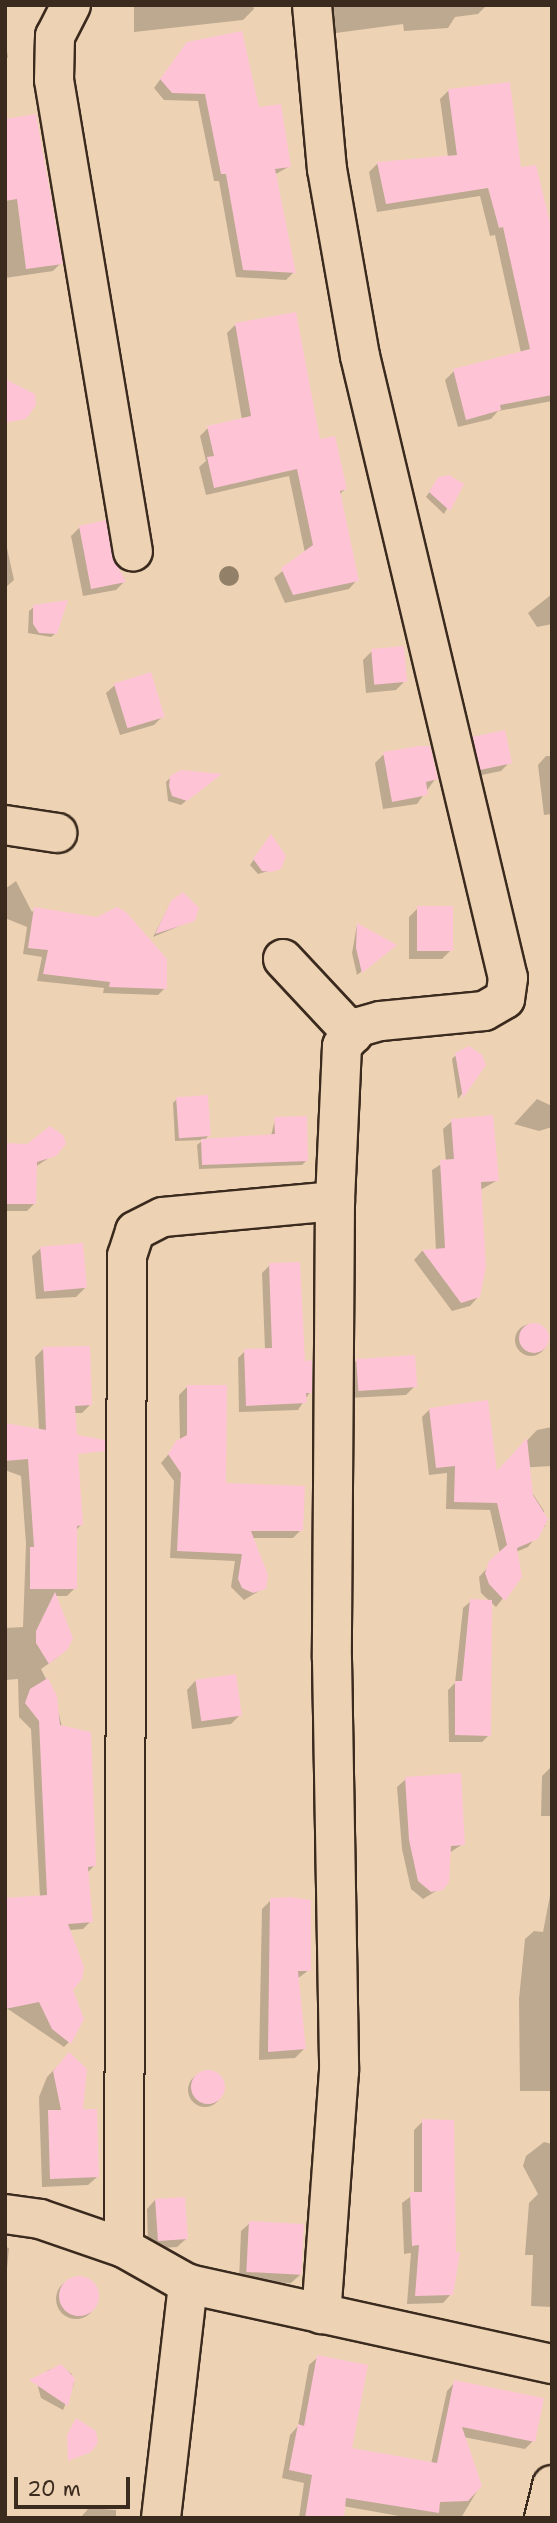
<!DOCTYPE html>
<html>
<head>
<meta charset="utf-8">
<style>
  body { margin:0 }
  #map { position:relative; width:557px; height:2523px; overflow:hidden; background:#edd3b4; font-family:"Shantell Sans",sans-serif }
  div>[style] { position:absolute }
  .shadow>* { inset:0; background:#0003 }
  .round { border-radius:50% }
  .building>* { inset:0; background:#fec4d5; transform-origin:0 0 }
  .roads { filter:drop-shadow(2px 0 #3b2a1e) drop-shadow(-2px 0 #3b2a1e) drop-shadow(0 2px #3b2a1e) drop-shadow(0 -2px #3b2a1e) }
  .minor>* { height:38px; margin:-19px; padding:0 19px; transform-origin:19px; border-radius:19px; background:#edd3b4 }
  .trees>* { width:20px; height:20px; margin:-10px; border-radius:50%; background:#928069 }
  span { translate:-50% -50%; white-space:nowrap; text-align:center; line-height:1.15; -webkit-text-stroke:5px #edd3b4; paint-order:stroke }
  .frame { position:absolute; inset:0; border:7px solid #3b2a1e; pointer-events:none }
  .scale { position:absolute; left:14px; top:2477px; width:116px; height:32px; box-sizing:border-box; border:4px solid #3b2a1e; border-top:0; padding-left:9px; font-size:21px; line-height:24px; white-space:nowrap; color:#3b2a1e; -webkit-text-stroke:5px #edd3b4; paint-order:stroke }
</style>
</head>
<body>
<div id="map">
  <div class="shadow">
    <div style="clip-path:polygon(134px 5px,253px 5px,254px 9px,243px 20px,134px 32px)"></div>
    <div style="clip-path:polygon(332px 5px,486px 5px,486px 6px,478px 14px,455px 17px,448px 28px,404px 31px,403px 24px,336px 33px)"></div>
    <div style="clip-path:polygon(5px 40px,8px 57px,5px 60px)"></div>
    <div style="clip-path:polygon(180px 52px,258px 109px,290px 166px,274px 175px,294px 272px,286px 280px,236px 277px,219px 181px,214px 181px,198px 101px,164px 100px,154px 88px)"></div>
    <div style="clip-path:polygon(449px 90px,520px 168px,552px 235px,552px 401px,498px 411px,491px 419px,458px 427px,445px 380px,454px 371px,521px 353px,495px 235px,490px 236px,480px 196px,377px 212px,369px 172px,378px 163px,448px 157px,440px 99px)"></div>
    <div style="clip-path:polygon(5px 121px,61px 263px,53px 271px,5px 278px)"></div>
    <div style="clip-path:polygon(235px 325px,319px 441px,345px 489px,339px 495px,357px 580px,349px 589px,285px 603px,274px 578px,305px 553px,289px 476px,206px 495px,199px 467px,206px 461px,200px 436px,208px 428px,242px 420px,227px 333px)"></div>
    <div style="clip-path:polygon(439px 478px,461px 484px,444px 514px,426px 497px)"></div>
    <div style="clip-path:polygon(80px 527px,110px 556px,124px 582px,116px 590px,83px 596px,71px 536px)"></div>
    <div style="clip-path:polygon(5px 539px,14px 580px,5px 588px)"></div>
    <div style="clip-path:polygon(552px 594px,552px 624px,537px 627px,528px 613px)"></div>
    <div style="clip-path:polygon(34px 607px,56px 633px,51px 637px,28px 633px,29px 611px)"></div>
    <div style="clip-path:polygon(372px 651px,405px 681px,396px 690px,366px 693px,363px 660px)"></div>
    <div style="clip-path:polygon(115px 685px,163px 716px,154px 725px,120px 735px,106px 693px)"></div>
    <div style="clip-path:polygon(474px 739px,510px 762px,501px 771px,472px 777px,465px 747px)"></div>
    <div style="clip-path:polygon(384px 754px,436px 778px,417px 804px,383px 809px,375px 763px)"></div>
    <div style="clip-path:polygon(546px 756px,552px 756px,552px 814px,544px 815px,538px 765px)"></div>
    <div style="clip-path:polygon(171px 777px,215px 778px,181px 805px,168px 801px,166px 782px)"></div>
    <div style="clip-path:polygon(267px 841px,279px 868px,258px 874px,250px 865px)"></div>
    <div style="clip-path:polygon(16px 881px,32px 912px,35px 909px,165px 988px,158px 995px,103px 993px,104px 988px,37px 981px,42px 957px,23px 954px,27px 927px,5px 918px,5px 889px)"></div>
    <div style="clip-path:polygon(183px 894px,197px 908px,194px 920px,153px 937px,170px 904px)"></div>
    <div style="clip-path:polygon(418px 908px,451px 950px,442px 959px,409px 959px,409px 917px)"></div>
    <div style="clip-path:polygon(357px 925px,390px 949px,357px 975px,352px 953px)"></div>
    <div style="clip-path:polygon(456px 1055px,484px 1065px,458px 1099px,452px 1059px)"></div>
    <div style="clip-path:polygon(177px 1099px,209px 1135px,204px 1141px,271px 1136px,275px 1119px,307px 1160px,302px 1165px,199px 1169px,197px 1145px,203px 1140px,175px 1141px,173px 1103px)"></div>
    <div style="clip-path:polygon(537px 1099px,552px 1106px,552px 1127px,539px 1131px,514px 1124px)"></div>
    <div style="clip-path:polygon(452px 1121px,498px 1180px,480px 1190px,479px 1296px,470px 1306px,452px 1311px,414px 1260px,422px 1251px,436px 1251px,432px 1170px,446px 1161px,443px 1129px)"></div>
    <div style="clip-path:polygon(5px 1145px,55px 1154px,35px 1167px,35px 1203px,27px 1211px,5px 1211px)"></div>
    <div style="clip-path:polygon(41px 1248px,85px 1288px,76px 1297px,36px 1299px,32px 1256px)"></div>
    <div style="clip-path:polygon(270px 1265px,310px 1392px,298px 1410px,239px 1412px,238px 1358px,245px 1351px,265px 1350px,262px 1273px)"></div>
    <div class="round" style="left:515px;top:1324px;width:32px;height:32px"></div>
    <div style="clip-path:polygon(43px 1349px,90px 1405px,82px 1413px,73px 1413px,81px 1525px,75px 1531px,75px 1588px,67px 1596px,55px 1596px,58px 1657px,41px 1669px,55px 1697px,94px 1866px,87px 1873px,91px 1921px,83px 1929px,69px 1930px,72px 2039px,64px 2047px,5px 2007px,40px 1897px,31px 1729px,19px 1717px,18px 1679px,5px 1680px,5px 1628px,23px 1627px,26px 1544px,21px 1476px,5px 1470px,5px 1425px,39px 1430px,35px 1357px)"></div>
    <div style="clip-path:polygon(357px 1360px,415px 1386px,406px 1395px,348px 1398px,348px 1369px)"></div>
    <div style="clip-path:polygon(187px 1387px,224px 1485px,301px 1530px,293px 1538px,252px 1538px,264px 1588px,244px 1600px,231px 1587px,235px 1561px,170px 1558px,174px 1481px,161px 1463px,180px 1441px,179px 1395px)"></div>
    <div style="clip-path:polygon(430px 1409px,495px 1474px,537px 1430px,552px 1427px,552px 1466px,516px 1468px,544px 1511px,545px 1526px,528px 1547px,516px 1552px,520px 1577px,496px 1607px,481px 1593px,479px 1577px,500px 1554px,490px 1510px,446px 1509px,447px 1473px,429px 1475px,422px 1417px)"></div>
    <div style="clip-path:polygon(471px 1601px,489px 1735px,482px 1742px,449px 1742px,448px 1690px,455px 1683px,463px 1608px)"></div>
    <div style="clip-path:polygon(195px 1681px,240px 1715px,231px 1724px,192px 1729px,187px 1690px)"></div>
    <div style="clip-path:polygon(551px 1767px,552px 1816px,541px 1816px,542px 1776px)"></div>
    <div style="clip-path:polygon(406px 1779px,463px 1844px,449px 1853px,441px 1888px,423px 1899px,411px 1889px,402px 1849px,397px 1787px)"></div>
    <div style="clip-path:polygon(552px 1885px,552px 2091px,520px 2091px,519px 1999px,525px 1939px,534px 1931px,543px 1932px)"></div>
    <div style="clip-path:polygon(271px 1900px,309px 1970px,297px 1979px,304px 2049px,295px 2058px,259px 2060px,262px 1909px)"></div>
    <div style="clip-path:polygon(69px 2054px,97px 2177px,88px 2185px,42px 2187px,39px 2097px,47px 2077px)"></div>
    <div class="round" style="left:188px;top:2073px;width:34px;height:34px"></div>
    <div style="clip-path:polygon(423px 2121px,454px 2254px,451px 2294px,443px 2303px,407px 2304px,411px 2253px,404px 2254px,402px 2203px,414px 2194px,414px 2130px)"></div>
    <div style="clip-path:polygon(544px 2142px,552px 2144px,552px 2307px,531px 2306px,533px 2255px,525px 2255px,529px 2203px,538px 2194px,523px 2166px,526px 2156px)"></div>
    <div style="clip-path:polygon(155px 2200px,186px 2239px,177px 2247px,148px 2249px,147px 2209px)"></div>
    <div style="clip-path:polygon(250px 2223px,300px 2275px,291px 2283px,239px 2281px,241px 2231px)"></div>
    <div style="clip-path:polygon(5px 2247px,9px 2248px,5px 2290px)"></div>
    <div class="round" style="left:56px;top:2279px;width:40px;height:40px"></div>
    <div style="clip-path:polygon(318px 2357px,350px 2450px,431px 2464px,447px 2391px,455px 2382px,533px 2441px,525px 2449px,463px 2437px,480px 2486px,461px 2518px,410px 2518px,343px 2506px,342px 2518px,299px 2518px,304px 2483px,282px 2478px,290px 2435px,298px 2426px,309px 2365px)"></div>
    <div style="clip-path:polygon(61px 2366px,72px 2374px,74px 2384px,63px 2410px,41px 2398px,37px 2383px,48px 2370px)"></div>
    <div style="clip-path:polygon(89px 2508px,116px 2510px,116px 2518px,80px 2518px)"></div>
  </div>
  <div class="building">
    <div style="clip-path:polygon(242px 31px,259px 107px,281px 104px,291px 167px,275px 169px,296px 273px,243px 270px,226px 174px,221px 174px,205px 94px,172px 93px,160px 79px,187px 42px)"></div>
    <div style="clip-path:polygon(510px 82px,521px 167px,536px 165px,552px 231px,552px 395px,500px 405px,501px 410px,466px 420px,453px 369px,530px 349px,503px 227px,499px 228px,488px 188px,386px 204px,377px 162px,457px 155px,448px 89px)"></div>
    <div style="clip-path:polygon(36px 114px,63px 264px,26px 269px,17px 199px,5px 201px,5px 119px)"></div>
    <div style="clip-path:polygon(296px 312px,320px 439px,335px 436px,347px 489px,340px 491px,359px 581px,293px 595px,281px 568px,313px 545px,297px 469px,214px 488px,207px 457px,214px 456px,207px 426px,251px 416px,235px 323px)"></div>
    <div style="clip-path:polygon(5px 379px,35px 394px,36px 405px,26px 419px,5px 423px)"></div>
    <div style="clip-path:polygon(449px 475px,464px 484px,450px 511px,429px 492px,438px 477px)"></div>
    <div style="clip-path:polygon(106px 520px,112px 555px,126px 582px,91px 589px,79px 526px)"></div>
    <div style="clip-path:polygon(68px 600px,57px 634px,39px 633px,33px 624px,33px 605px)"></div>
    <div style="left:404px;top:646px;width:36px;height:33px;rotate:85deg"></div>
    <div style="left:151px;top:672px;width:47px;height:39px;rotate:73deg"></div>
    <div style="left:505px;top:730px;width:34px;height:33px;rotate:78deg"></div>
    <div style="clip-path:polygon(419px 746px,430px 746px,438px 779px,426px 782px,428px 795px,392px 802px,383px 752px)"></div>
    <div style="clip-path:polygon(181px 770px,222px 774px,187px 801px,172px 796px,169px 786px,170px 776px)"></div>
    <div style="clip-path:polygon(271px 834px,286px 856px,281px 869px,272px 872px,262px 871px,253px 859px)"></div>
    <div style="clip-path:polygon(183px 892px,199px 908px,195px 921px,155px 934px,171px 901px)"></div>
    <div style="left:417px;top:906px;width:36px;height:45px"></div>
    <div style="clip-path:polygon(34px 907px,97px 917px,117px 907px,126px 912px,167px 959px,167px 989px,109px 987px,110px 982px,43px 974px,48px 950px,28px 948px)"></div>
    <div style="clip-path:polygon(357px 923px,397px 945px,362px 973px,356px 948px)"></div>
    <div style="clip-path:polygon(469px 1046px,482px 1055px,486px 1065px,463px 1098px,455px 1053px)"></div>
    <div style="left:208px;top:1095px;width:41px;height:32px;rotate:86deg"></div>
    <div style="clip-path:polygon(493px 1115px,499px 1181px,481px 1182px,486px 1267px,480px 1297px,461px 1303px,422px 1250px,445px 1248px,440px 1160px,454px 1159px,451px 1119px)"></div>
    <div style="clip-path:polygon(307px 1116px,308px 1161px,202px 1165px,201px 1139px,275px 1134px,274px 1117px)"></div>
    <div style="clip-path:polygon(50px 1126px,63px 1135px,66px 1144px,56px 1156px,37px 1162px,36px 1204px,5px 1204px,5px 1143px,27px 1144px)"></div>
    <div style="left:83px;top:1243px;width:45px;height:43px;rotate:85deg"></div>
    <div style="clip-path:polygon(300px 1262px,305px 1361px,312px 1360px,312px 1393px,306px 1393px,307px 1403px,246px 1406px,244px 1349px,272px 1348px,269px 1263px)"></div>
    <div class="round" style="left:519px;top:1323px;width:30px;height:30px"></div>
    <div style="clip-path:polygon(90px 1346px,92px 1405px,75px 1406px,77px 1435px,105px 1440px,105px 1451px,78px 1454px,83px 1525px,77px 1526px,77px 1589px,30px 1589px,30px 1547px,34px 1547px,28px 1459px,5px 1461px,5px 1423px,46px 1430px,43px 1347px)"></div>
    <div style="left:415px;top:1355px;width:32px;height:59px;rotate:86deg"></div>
    <div style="clip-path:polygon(187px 1385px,227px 1385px,226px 1483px,305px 1486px,303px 1531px,251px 1531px,268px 1575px,266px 1589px,253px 1593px,242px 1588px,238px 1579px,242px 1554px,177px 1551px,181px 1473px,168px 1454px,176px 1441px,187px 1435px)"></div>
    <div style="clip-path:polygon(488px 1400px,497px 1471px,527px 1438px,533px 1495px,548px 1519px,538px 1539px,517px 1548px,522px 1577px,505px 1601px,489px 1584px,485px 1573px,489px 1561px,507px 1545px,497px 1503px,454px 1502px,455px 1466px,436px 1468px,429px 1408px)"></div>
    <div style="clip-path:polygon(55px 1592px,73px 1638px,68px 1649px,49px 1664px,36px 1643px,36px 1631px)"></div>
    <div style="clip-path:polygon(470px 1599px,492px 1600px,491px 1736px,455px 1735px,455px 1681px,462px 1681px)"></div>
    <div style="left:236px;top:1674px;width:42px;height:41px;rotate:82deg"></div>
    <div style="clip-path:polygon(48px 1678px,57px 1696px,60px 1725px,91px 1732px,96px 1866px,88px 1867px,93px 1922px,68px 1924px,84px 1967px,82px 1979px,73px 1990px,84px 2019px,71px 2044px,52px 2029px,39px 2002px,5px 2009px,5px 1898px,47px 1895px,39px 1721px,25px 1703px,30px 1689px)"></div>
    <div style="clip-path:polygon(461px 1773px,465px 1845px,451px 1846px,449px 1882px,443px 1890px,431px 1892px,418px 1881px,409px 1840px,405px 1777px)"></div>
    <div style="clip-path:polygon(291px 1897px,311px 1900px,311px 1971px,298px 1971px,306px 2049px,268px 2052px,270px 1898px)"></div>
    <div style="clip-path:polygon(69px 2052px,87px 2069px,83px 2109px,97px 2109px,99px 2177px,50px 2179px,48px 2110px,61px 2110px,53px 2071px)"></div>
    <div class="round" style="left:191px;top:2070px;width:34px;height:34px"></div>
    <div style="clip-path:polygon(422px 2119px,454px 2120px,456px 2252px,460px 2252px,453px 2295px,415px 2296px,419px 2245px,412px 2246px,410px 2192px,422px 2192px)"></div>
    <div style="left:185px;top:2197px;width:42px;height:30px;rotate:86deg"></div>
    <div style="left:249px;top:2221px;width:55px;height:51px;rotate:3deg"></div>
    <div class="round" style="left:59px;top:2276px;width:40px;height:40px"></div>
    <div style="clip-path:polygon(317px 2355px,368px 2365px,352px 2448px,437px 2463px,454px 2380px,544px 2398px,535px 2442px,462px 2427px,482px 2486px,468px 2501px,440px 2502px,439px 2513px,346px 2498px,344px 2518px,305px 2518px,312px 2475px,289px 2470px,298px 2424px,304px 2426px)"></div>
    <div style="clip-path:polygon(61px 2364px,75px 2378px,68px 2406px,29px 2380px)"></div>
    <div style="clip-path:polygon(76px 2418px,96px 2431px,98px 2443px,91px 2452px,68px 2461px,67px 2435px)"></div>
  </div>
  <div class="roads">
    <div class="minor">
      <div style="left:71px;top:5px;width:35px;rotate:117deg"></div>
      <div style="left:55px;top:36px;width:44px;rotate:91.3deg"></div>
      <div style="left:54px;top:80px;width:478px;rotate:80.5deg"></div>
      <div style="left:312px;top:5px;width:165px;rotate:84.8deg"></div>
      <div style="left:327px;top:169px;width:190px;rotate:80deg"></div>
      <div style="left:360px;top:356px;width:639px;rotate:76.62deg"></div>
      <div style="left:508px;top:978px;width:21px;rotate:98deg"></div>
      <div style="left:505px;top:999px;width:24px;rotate:150deg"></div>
      <div style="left:484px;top:1011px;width:104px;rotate:174.5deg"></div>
      <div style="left:380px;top:1021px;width:22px;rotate:164deg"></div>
      <div style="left:359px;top:1027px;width:25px;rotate:132deg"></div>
      <div style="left:342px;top:1046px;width:155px;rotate:92.6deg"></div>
      <div style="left:335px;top:1201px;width:458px;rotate:90.4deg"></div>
      <div style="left:332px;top:1659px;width:412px;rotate:89deg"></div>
      <div style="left:339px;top:2071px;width:244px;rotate:94.2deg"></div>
      <div style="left:5px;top:825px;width:53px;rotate:8.7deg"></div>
      <div style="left:283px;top:959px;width:103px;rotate:47deg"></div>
      <div style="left:5px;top:2214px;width:35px;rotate:8deg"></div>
      <div style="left:40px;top:2219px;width:89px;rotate:19deg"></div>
      <div style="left:124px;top:2248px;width:73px;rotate:29.4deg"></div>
      <div style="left:188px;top:2284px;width:373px;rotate:12.4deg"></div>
      <div style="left:124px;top:2248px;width:992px;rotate:-89.83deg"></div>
      <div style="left:127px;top:1256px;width:26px;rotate:-72deg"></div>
      <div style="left:135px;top:1231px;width:31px;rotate:-27deg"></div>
      <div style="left:163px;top:1217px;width:173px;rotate:-5.3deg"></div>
      <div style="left:161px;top:2518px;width:236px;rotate:-83.4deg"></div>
      <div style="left:544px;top:2518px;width:34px;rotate:-76deg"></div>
    </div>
  </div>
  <div class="trees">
    <div style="left:229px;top:576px"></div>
  </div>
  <div class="frame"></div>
  <div class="scale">20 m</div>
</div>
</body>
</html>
